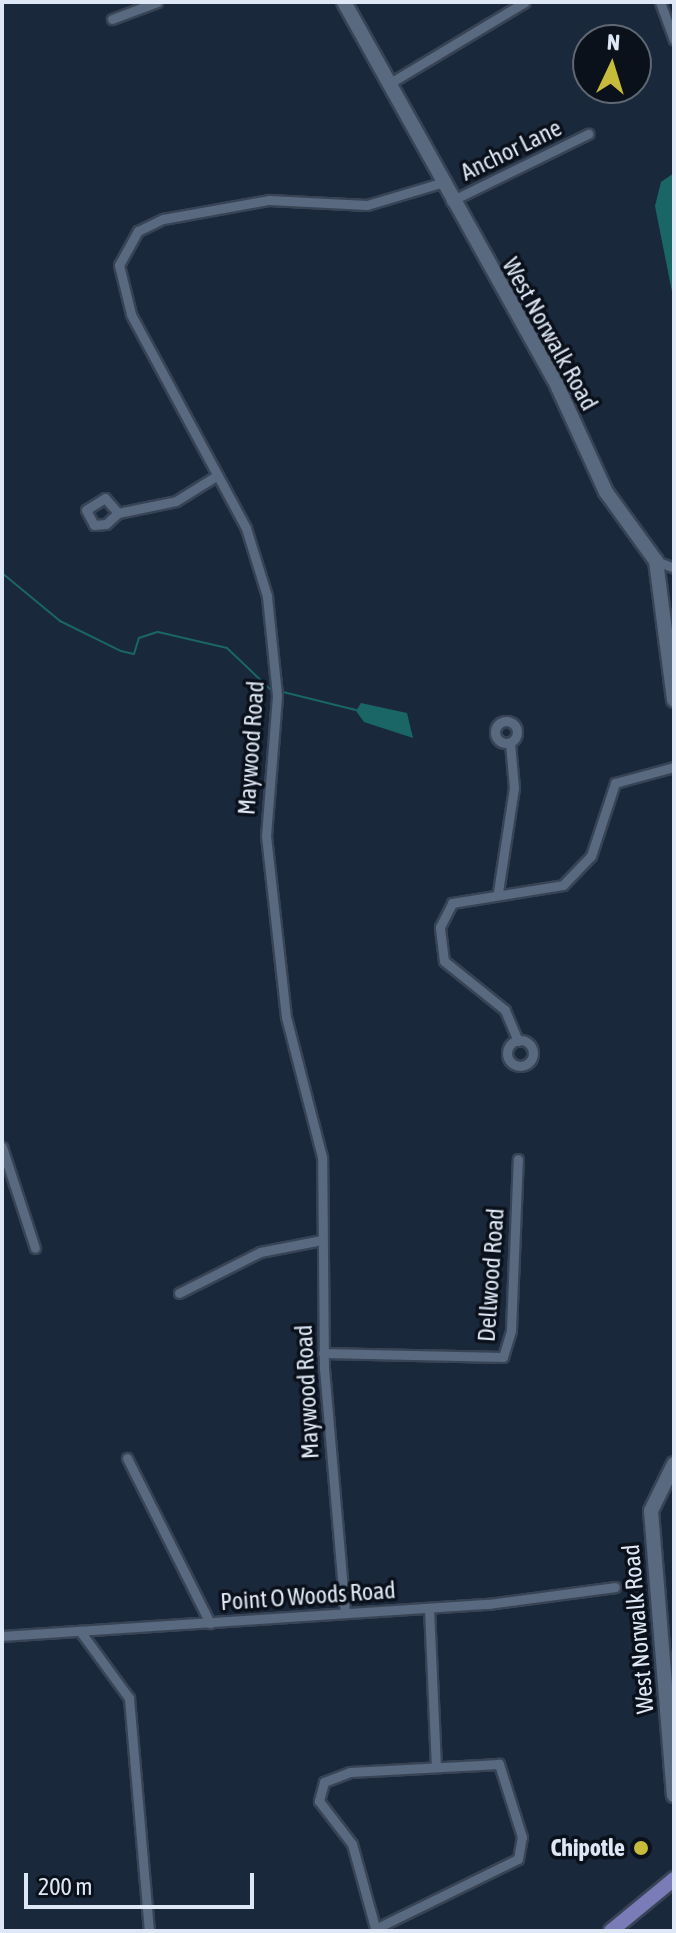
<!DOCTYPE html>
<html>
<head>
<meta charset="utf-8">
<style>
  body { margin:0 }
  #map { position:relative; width:676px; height:1933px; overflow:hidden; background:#1a283c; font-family:"Asap Condensed",sans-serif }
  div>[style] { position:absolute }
  .water>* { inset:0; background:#1a6667 }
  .stream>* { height:2px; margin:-1px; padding:0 1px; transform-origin:1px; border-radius:1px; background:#1a6667 }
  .roads { filter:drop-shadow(2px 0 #384455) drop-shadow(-2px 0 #384455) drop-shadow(0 2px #384455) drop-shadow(0 -2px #384455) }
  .street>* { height:9px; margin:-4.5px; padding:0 4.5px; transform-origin:4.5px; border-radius:4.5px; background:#586980 }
  .street>.ring { margin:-4.5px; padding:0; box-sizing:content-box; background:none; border:9px solid #586980; border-radius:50% }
  .secondary>* { height:14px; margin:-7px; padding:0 7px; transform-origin:7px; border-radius:7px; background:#586980 }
  .primary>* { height:14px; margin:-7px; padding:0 7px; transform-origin:7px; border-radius:7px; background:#7a7cb8 }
  .dots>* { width:22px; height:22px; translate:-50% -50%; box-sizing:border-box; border:4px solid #0b111a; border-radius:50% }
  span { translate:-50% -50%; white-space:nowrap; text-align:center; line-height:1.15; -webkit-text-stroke:7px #0b111a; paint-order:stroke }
  .street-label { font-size:24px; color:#dde7f5 }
  .poi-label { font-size:24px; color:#dde7f5; font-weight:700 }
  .right { translate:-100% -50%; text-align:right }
  .frame { position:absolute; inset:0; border:4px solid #dde7f5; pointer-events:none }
  .north { position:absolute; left:572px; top:24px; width:80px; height:80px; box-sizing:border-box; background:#0b111a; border:2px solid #5f6772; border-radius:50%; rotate:4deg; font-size:22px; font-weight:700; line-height:32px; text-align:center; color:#dde7f5 }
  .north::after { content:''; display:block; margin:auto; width:28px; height:36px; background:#c7bb3c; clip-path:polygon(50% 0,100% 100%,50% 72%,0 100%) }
  .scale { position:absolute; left:24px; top:1873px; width:230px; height:36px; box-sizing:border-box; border:4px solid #dde7f5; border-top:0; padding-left:10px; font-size:24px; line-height:28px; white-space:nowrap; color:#dde7f5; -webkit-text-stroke:6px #0b111a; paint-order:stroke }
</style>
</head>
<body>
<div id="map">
  <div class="water">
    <div style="clip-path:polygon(674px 173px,674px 302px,655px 206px,661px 182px)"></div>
    <div style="clip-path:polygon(361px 703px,407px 713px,413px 738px,364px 722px,356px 711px)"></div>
  </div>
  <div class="stream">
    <div style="left:2px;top:573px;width:75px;rotate:39.6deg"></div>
    <div style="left:60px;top:621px;width:68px;rotate:26.2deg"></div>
    <div style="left:121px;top:651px;width:13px;rotate:13deg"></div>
    <div style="left:134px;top:654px;width:17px;rotate:-73deg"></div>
    <div style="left:139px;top:638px;width:20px;rotate:-18deg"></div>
    <div style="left:158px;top:632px;width:71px;rotate:13.1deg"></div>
    <div style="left:227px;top:648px;width:62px;rotate:43.7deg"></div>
    <div style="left:283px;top:692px;width:75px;rotate:13.9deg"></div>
  </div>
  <div class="roads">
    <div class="street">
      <div style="left:660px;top:2px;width:40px;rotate:69.8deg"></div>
      <div style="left:112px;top:19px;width:48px;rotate:-20.7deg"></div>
      <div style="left:390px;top:83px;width:157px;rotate:-31deg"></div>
      <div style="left:451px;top:201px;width:153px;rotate:-26.1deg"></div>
      <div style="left:118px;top:513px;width:20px;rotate:-131deg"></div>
      <div style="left:105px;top:498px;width:22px;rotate:148deg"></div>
      <div style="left:86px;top:510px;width:17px;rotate:62deg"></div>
      <div style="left:94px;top:525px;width:12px;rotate:-5deg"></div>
      <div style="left:106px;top:524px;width:16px;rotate:-43deg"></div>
      <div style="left:118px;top:513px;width:59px;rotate:-11.7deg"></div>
      <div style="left:176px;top:501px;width:49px;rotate:-31.8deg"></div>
      <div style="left:656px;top:561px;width:19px;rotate:21deg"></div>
      <div class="ring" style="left:495px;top:721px;width:13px;height:13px"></div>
      <div style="left:498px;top:892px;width:105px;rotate:-81.3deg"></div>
      <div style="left:514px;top:788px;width:45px;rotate:-95.1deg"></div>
      <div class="ring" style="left:507px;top:1040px;width:17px;height:17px"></div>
      <div style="left:518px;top:1041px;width:34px;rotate:-113deg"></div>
      <div style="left:505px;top:1010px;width:78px;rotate:-141.2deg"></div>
      <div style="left:444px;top:961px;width:34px;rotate:-97deg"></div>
      <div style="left:440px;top:927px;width:27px;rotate:-63deg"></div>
      <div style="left:452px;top:903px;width:112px;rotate:-9.2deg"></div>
      <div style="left:563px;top:885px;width:40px;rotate:-46deg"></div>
      <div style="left:591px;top:856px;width:77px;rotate:-71.8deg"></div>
      <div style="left:615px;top:783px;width:61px;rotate:-15.2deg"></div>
      <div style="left:2px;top:1147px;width:106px;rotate:71.9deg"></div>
      <div style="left:179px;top:1293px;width:91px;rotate:-26.8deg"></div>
      <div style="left:260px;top:1252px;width:63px;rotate:-11deg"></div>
      <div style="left:323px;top:1353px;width:180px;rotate:1.3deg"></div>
      <div style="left:503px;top:1357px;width:28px;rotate:-73deg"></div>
      <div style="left:511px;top:1330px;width:171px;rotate:-87.7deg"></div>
      <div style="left:127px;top:1458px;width:185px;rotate:63.3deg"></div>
      <div style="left:429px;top:1608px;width:159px;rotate:87.5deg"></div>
      <div style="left:345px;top:1613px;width:245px;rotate:-94.9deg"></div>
      <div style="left:324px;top:1369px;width:212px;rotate:-90.5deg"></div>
      <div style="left:322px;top:1157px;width:145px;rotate:-104.4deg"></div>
      <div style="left:286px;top:1017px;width:182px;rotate:-96.3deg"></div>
      <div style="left:266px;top:836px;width:141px;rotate:-85.5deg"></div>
      <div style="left:277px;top:695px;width:100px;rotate:-95.8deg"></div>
      <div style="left:267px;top:596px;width:71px;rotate:-107.2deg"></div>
      <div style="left:246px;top:528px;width:243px;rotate:-118.3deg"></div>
      <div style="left:131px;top:314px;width:50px;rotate:-103.8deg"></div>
      <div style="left:119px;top:265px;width:39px;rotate:-61deg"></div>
      <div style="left:138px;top:231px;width:28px;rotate:-26deg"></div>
      <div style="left:163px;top:219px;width:108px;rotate:-10.2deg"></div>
      <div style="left:269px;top:200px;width:98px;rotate:2.9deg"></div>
      <div style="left:367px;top:205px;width:77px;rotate:-16.6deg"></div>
      <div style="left:80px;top:1631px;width:83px;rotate:53.8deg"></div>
      <div style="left:129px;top:1698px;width:234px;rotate:85.1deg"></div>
      <div style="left:2px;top:1636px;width:487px;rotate:-3.8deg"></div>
      <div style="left:488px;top:1604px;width:128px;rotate:-7.6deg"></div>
      <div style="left:375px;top:1929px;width:159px;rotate:-26.1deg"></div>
      <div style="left:518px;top:1859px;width:22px;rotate:-80deg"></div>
      <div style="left:522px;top:1837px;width:77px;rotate:-107.5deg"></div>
      <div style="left:499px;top:1764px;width:149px;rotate:176.9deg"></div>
      <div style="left:350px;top:1772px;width:28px;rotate:159deg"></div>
      <div style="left:324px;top:1782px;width:20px;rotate:105deg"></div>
      <div style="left:319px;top:1801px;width:54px;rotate:52.5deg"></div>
      <div style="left:352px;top:1844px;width:90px;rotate:74.6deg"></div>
    </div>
    <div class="secondary">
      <div style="left:344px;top:2px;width:438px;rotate:60.9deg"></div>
      <div style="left:557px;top:385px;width:118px;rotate:65.4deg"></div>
      <div style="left:606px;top:492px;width:85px;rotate:54.1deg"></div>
      <div style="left:656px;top:561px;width:140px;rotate:82.6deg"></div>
      <div style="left:674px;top:1464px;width:52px;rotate:116.1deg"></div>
      <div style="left:651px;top:1511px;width:285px;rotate:85.4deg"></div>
    </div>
    <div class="primary">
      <div style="left:611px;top:1931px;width:82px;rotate:-39.5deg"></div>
    </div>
  </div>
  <div class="dots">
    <div style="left:641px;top:1848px;background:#c7bb3c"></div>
  </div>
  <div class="street-label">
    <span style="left:511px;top:150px;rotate:-26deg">Anchor Lane</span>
    <span style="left:550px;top:334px;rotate:61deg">West Norwalk Road</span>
    <span style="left:251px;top:748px;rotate:-86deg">Maywood Road</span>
    <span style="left:491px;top:1275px;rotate:-86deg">Dellwood Road</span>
    <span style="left:307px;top:1392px;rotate:-93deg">Maywood Road</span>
    <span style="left:308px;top:1596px;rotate:-4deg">Point O Woods Road</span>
    <span style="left:638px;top:1629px;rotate:-95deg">West Norwalk Road</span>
  </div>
  <div class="poi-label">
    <span class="right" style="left:625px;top:1848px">Chipotle</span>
  </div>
  <div class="frame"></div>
  <div class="north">N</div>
  <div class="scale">200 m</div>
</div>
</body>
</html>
